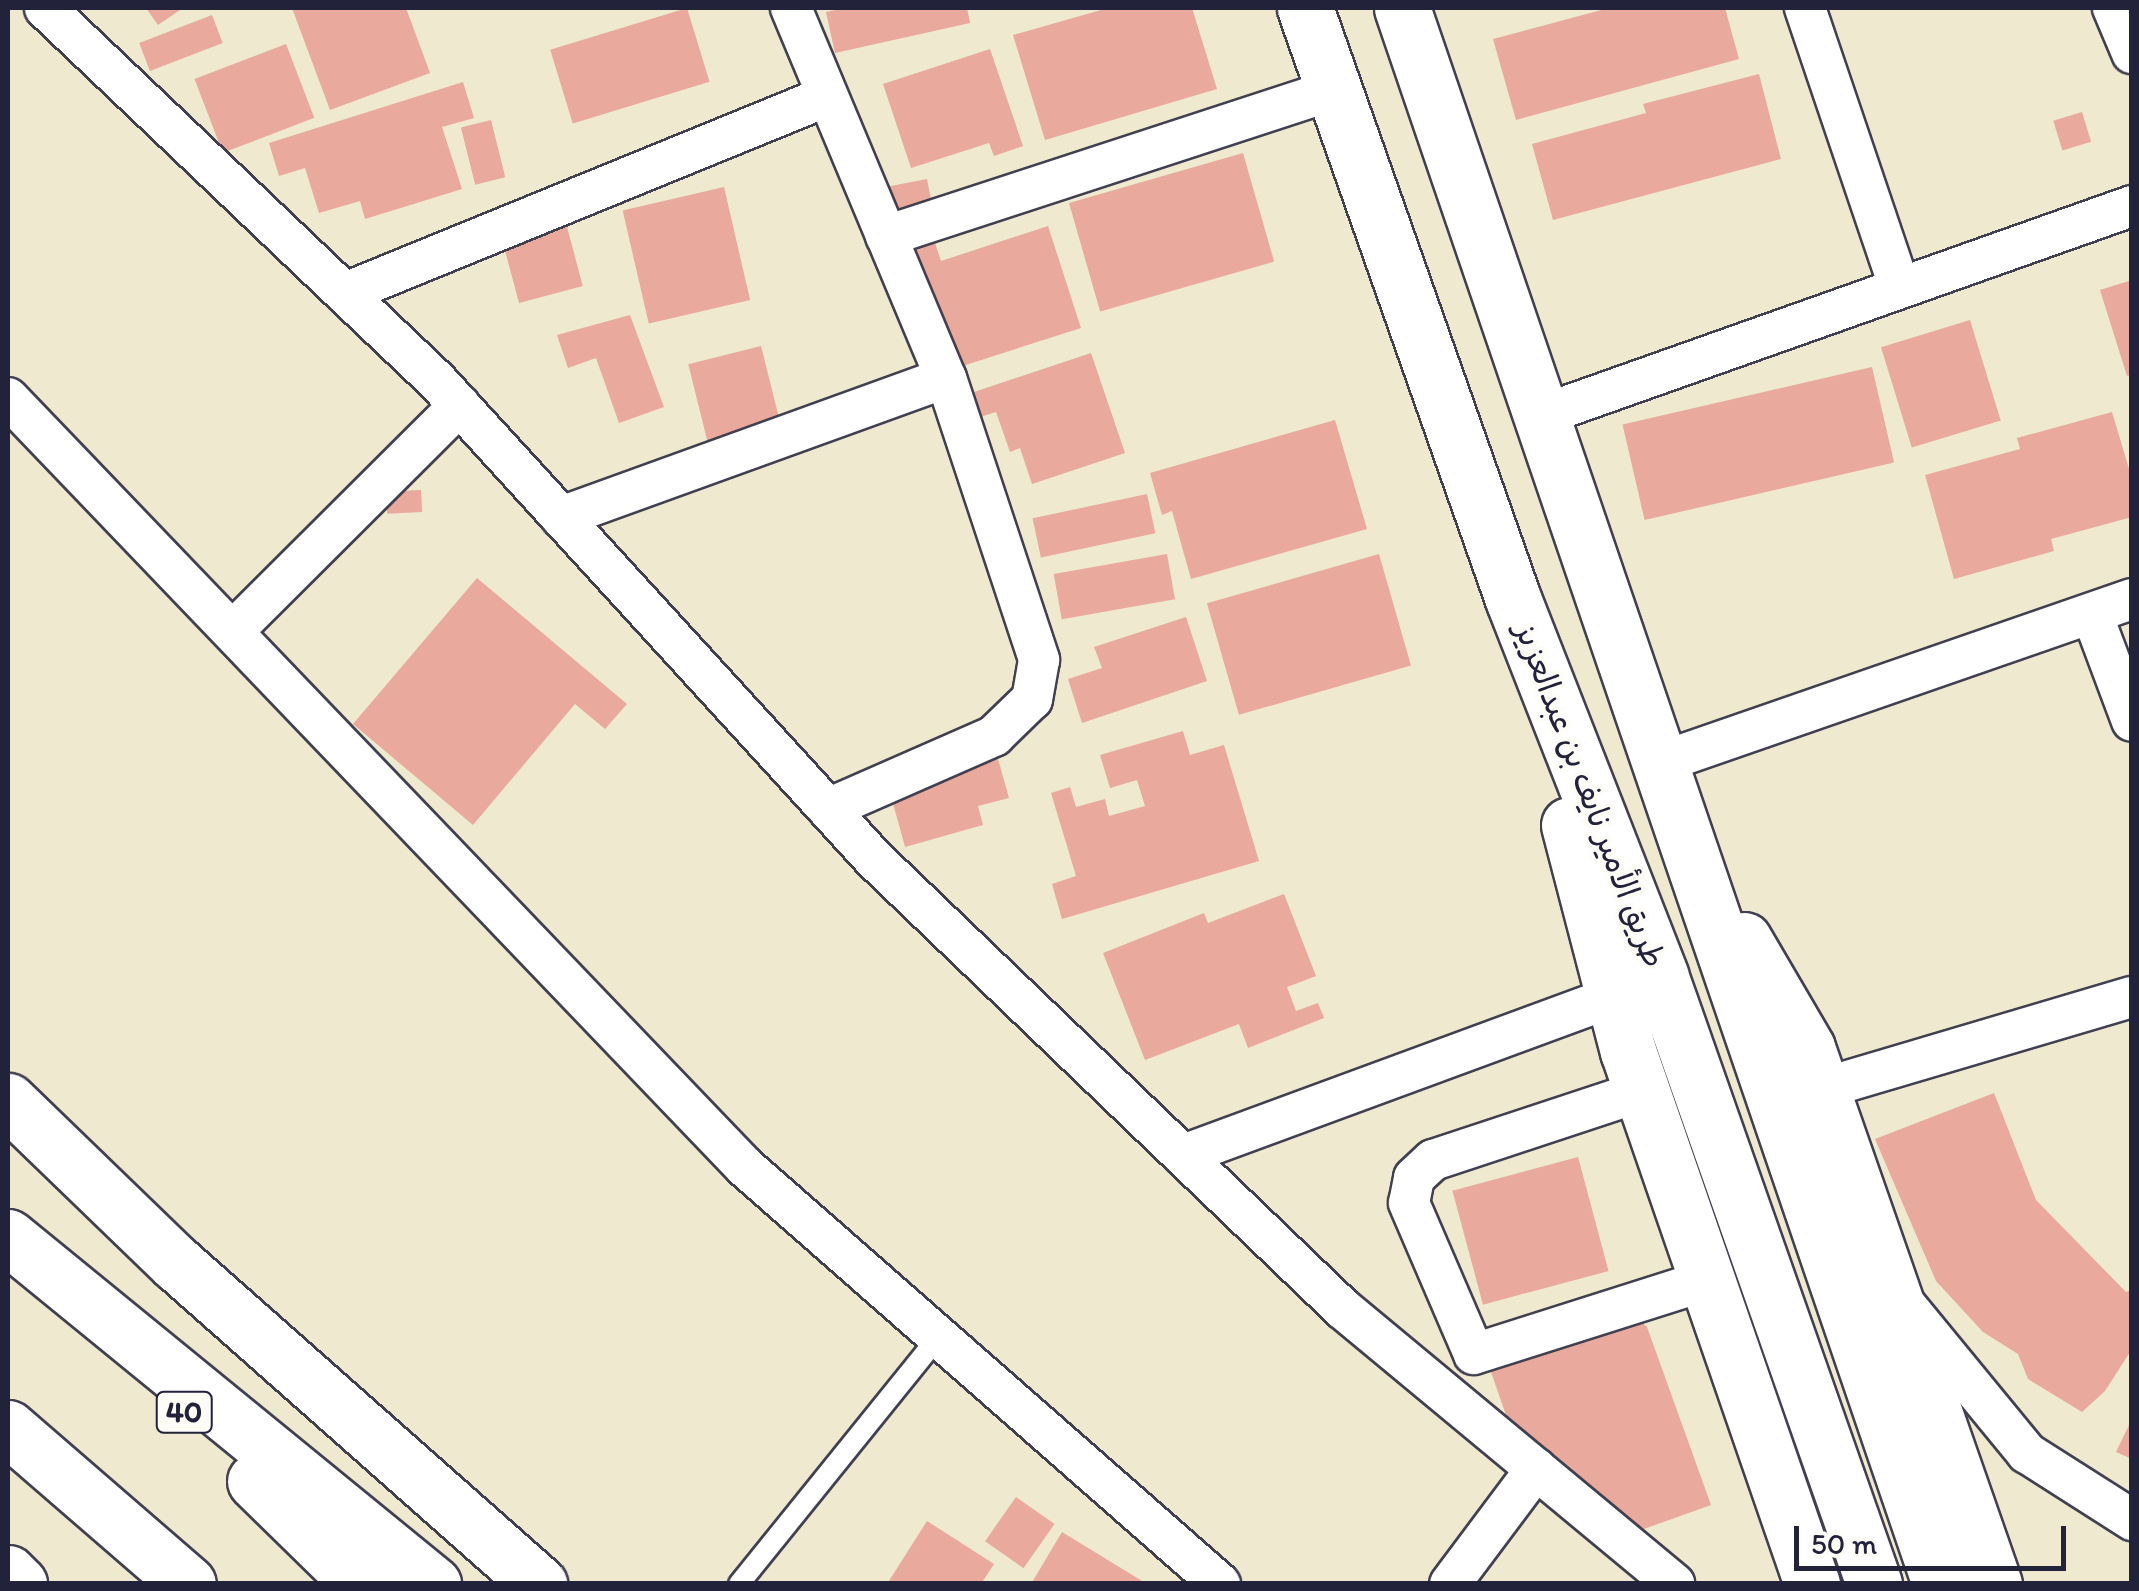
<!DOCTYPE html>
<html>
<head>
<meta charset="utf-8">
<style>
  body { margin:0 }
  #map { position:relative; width:2139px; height:1591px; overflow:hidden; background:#eee9cf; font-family:Itim,"Playpen Sans Arabic",sans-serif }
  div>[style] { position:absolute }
  .building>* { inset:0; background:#e9a99c; transform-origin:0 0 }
  .roads { filter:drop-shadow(2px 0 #414051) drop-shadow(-2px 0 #414051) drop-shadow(0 2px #414051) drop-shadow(0 -2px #414051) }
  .service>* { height:20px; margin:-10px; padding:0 10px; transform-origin:10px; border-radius:10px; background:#fff }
  .minor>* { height:40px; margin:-20px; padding:0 20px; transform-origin:20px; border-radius:20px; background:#fff }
  .primary>* { height:55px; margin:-27.5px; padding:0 27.5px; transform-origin:27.5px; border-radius:27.5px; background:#fff }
  .motorway>* { height:55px; margin:-27.5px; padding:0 27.5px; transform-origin:27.5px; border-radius:27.5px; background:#fff }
  span { translate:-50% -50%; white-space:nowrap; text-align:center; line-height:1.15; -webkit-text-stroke:9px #fdfcf7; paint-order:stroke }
  .shield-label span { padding:2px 8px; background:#fdfcf7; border:2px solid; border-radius:8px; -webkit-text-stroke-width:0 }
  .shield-label { font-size:30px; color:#22223b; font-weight:700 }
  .street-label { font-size:32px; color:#22223b }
  .frame { position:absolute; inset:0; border:10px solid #22223b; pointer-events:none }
  .scale { position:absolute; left:1794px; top:1526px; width:272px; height:45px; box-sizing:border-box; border:5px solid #22223b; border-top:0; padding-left:12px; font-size:30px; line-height:35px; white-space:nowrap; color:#22223b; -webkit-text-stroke:8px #fdfcf7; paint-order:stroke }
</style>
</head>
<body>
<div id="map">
  <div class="building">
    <div style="clip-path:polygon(146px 8px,183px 8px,158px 25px)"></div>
    <div style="clip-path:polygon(292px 8px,406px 8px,430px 73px,330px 110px)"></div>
    <div style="left:687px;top:8px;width:77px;height:143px;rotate:73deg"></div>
    <div style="clip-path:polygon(845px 8px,967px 8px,970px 23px,835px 53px,826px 12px)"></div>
    <div style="clip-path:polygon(1108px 8px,1192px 8px,1217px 89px,1045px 140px,1013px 35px)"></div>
    <div style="clip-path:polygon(1609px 8px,1725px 8px,1739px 59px,1516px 120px,1493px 39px)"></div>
    <div style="left:212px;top:15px;width:30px;height:78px;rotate:69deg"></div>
    <div style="left:286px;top:44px;width:79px;height:98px;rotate:69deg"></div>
    <div style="clip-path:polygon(990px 49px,1023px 146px,994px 156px,989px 143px,911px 168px,883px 84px)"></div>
    <div style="clip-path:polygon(1759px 74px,1781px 159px,1553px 220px,1532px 144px,1646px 113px,1643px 104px)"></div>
    <div style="clip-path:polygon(463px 82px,474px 118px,442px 127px,462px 189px,365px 219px,360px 201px,319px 213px,305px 168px,279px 176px,269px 143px)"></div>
    <div style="left:2082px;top:112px;width:31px;height:30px;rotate:73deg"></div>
    <div style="left:491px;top:120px;width:59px;height:31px;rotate:76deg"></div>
    <div style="left:1243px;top:153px;width:113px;height:181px;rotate:74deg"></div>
    <div style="left:927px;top:179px;width:25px;height:38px;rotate:79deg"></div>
    <div style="left:724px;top:187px;width:116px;height:104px;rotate:77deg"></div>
    <div style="clip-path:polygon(1048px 226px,1081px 328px,950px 370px,910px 250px,935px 243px,941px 261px)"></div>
    <div style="left:567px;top:227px;width:61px;height:66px;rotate:75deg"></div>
    <div style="clip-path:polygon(2132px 280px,2132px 375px,2127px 376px,2100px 290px)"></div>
    <div style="clip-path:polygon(630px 315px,664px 407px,619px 423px,596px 358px,568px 368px,557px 335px)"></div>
    <div style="left:1970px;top:320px;width:105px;height:93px;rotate:73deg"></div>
    <div style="left:761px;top:346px;width:81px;height:75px;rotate:76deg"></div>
    <div style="clip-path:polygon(1091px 353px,1125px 453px,1032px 484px,1020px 448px,1010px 452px,996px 412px,967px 421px,959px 397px)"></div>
    <div style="left:1872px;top:367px;width:98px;height:256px;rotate:77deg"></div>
    <div style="clip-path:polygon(2112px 412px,2132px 479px,2132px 517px,2051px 539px,2054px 551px,1954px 579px,1925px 475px,2020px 449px,2017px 438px)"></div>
    <div style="clip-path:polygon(1335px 420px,1367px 529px,1191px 579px,1172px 511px,1162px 515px,1150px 473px)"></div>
    <div style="left:421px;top:490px;width:22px;height:35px;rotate:87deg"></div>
    <div style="left:1147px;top:494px;width:40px;height:117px;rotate:78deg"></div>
    <div style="left:1167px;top:554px;width:46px;height:115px;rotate:80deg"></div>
    <div style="left:1379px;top:554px;width:116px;height:179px;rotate:74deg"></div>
    <div style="clip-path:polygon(477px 578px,627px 704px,605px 729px,575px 704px,473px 825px,353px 724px)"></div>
    <div style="clip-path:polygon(1186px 617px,1207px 681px,1082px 723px,1068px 679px,1102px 668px,1094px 647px)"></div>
    <div style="clip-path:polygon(1183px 731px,1190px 755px,1224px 745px,1259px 861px,1062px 919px,1052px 884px,1076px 876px,1051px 793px,1070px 787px,1076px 807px,1105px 799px,1109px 816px,1145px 806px,1137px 780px,1110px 788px,1100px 755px)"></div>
    <div style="clip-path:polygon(998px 759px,1009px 798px,978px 806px,983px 825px,905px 847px,889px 789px)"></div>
    <div style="clip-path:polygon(1284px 894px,1316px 976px,1287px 987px,1296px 1011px,1318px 1003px,1324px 1018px,1248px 1048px,1239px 1024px,1145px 1060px,1103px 953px,1204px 913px,1208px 923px)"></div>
    <div style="clip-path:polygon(1994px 1093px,2036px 1200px,2126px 1292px,2132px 1290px,2132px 1349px,2105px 1391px,2082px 1412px,2028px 1379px,2018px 1354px,1983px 1332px,1936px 1281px,1875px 1139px)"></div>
    <div style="left:1578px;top:1157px;width:118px;height:130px;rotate:75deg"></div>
    <div style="clip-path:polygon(1632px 1314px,1647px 1327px,1711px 1505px,1641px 1530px,1506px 1415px,1491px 1372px)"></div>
    <div style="clip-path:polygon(2132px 1419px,2132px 1459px,2116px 1452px)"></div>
    <div style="left:1016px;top:1497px;width:47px;height:54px;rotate:35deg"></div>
    <div style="clip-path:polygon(927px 1521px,994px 1564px,981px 1584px,887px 1584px)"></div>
    <div style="clip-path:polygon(1062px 1532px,1147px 1584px,1031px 1584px)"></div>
  </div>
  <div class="roads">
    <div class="service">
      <div style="left:739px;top:1584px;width:317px;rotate:-51.1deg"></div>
    </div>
    <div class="minor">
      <div style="left:45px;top:8px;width:541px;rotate:43.58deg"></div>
      <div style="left:437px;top:381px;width:648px;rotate:47.57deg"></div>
      <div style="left:874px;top:859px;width:649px;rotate:43.81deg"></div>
      <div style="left:1342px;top:1308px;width:432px;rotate:39.7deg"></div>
      <div style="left:791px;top:8px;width:401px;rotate:67.3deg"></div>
      <div style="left:946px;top:378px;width:297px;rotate:71.7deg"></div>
      <div style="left:1039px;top:660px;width:40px;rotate:100deg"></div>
      <div style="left:1032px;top:699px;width:53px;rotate:135.8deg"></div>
      <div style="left:994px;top:736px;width:181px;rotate:156.3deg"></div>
      <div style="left:1805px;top:8px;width:293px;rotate:71.3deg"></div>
      <div style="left:2113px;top:8px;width:49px;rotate:67.1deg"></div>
      <div style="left:886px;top:236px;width:471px;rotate:-18.1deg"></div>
      <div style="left:345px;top:293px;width:518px;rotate:-22.21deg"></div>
      <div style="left:8px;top:398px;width:1065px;rotate:46.22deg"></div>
      <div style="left:745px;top:1167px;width:632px;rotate:41.28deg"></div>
      <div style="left:1545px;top:414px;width:623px;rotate:-19.51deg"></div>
      <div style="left:561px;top:517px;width:409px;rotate:-19.9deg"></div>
      <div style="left:2092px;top:614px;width:114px;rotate:69.5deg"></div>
      <div style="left:233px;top:631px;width:320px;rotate:-44.9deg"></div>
      <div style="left:1656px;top:764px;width:504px;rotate:-19.12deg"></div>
      <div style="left:1821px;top:1089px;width:324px;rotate:-16.5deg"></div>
      <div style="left:1642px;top:1091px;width:220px;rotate:161.7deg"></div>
      <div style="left:1433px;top:1160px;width:26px;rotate:137deg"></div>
      <div style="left:1414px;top:1178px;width:25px;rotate:101deg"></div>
      <div style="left:1409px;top:1203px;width:164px;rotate:66.7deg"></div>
      <div style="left:1474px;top:1354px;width:244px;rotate:-17.6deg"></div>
      <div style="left:1183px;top:1155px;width:459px;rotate:-20.2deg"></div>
      <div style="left:1907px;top:1307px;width:189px;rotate:50.6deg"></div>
      <div style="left:2027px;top:1453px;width:125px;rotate:32.5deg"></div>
      <div style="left:1450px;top:1584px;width:144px;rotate:-53.2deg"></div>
    </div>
    <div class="primary">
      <div style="left:1305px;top:8px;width:627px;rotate:70.61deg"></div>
      <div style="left:1513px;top:599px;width:404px;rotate:68.6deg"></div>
      <div style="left:1660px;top:975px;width:646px;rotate:70.64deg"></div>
      <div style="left:1402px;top:8px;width:1665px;rotate:71.15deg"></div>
      <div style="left:1569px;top:825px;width:234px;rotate:75.4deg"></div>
      <div style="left:1628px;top:1051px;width:564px;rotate:70.95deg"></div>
      <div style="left:1744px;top:940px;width:125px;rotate:59.7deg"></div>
      <div style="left:1807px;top:1048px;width:568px;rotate:70.77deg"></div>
      <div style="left:8px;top:1101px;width:233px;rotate:44deg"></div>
      <div style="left:176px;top:1263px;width:485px;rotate:41.5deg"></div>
      <div style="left:8px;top:1573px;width:16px;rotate:45deg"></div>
    </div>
    <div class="motorway">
      <div style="left:8px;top:1237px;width:549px;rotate:39.23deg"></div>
      <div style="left:8px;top:1428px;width:238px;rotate:40.9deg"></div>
      <div style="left:255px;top:1481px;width:147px;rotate:44.4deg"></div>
    </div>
  </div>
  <div class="shield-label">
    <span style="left:184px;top:1412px">40</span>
  </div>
  <div class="street-label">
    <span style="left:1590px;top:795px;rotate:69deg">طريق الأمير نايف بن عبدالعزيز</span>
  </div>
  <div class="frame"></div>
  <div class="scale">50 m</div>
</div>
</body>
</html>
